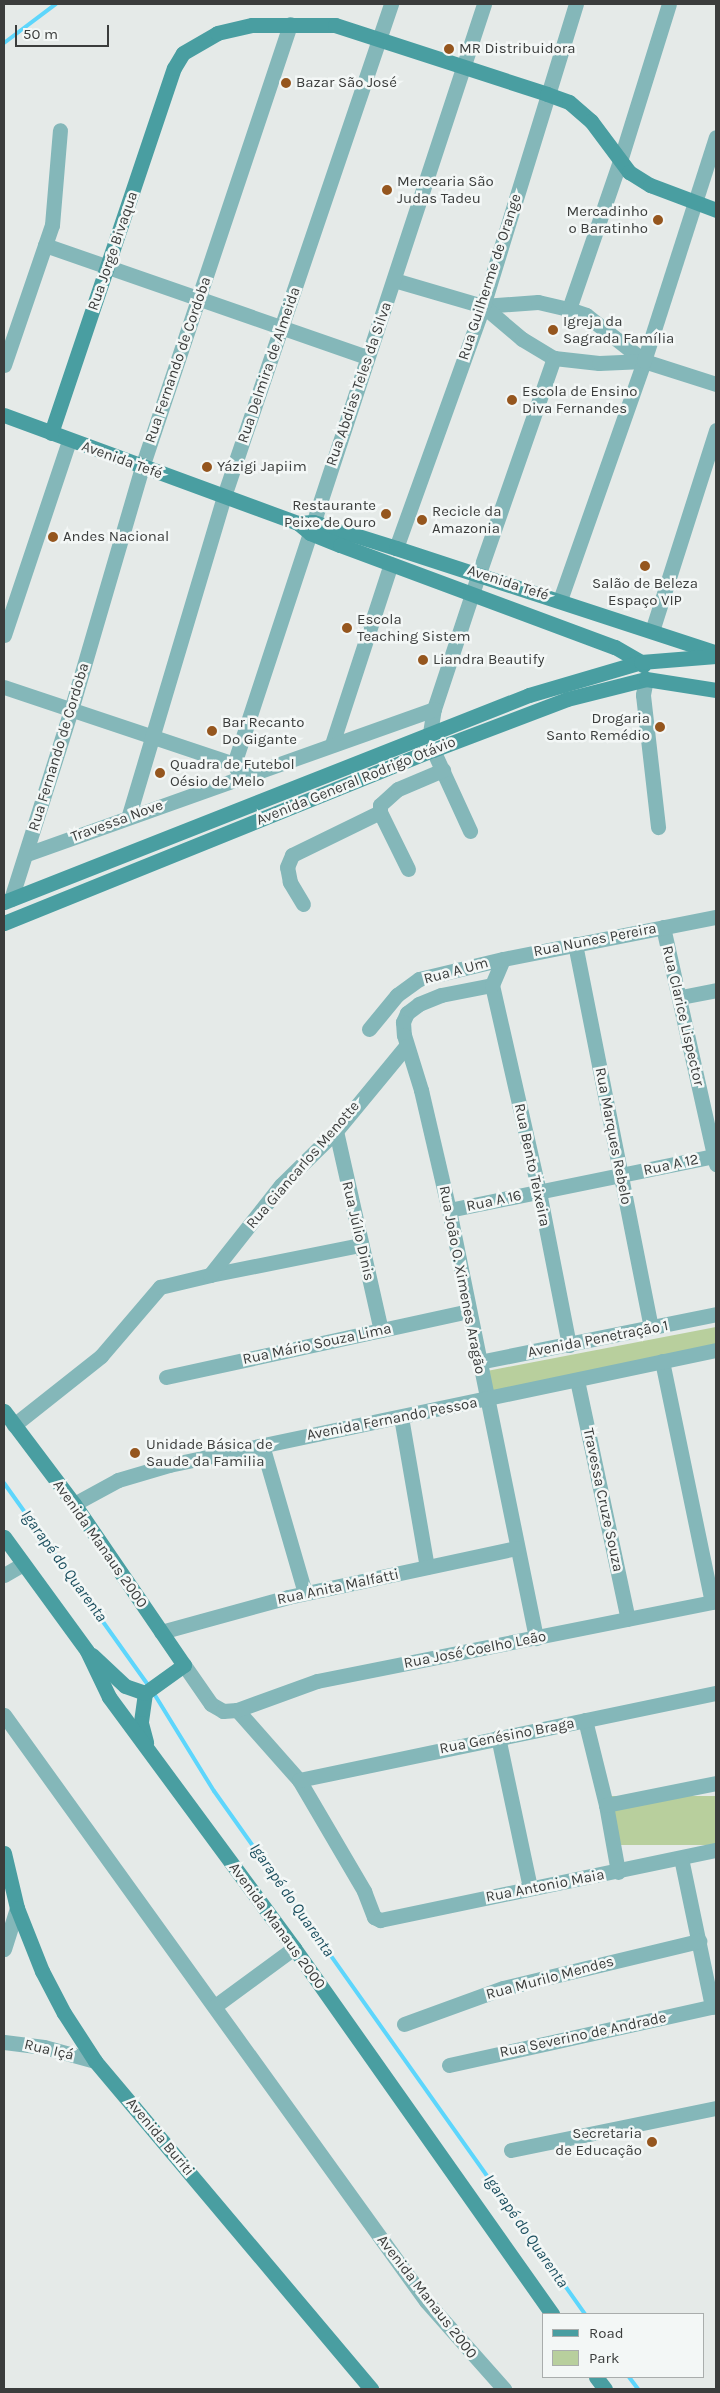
<!DOCTYPE html>
<html>
<head>
<meta charset="utf-8">
<style>
  body { margin:0 }
  #map { position:relative; width:720px; height:2393px; overflow:hidden; background:#e5eae8; font-family:Karla,sans-serif }
  div>[style] { position:absolute }
  .green>* { inset:0; background:#b8cf9d; transform-origin:0 0 }
  .stream>* { height:4px; margin:-2px; padding:0 2px; transform-origin:2px; border-radius:2px; background:#5dd6fc }
  .street>* { height:15px; margin:-7.5px; padding:0 7.5px; transform-origin:7.5px; border-radius:7.5px; background:#84b7b9 }
  .secondary>* { height:15px; margin:-7.5px; padding:0 7.5px; transform-origin:7.5px; border-radius:7.5px; background:#499ea1 }
  .dots>* { width:14px; height:14px; translate:-50% -50%; box-sizing:border-box; border:2px solid #f3f7f6; border-radius:50% }
  span { translate:-50% -50%; white-space:nowrap; text-align:center; line-height:1.15; -webkit-text-stroke:5px #f3f7f6; paint-order:stroke }
  .poi-label { font-size:15px; color:#3b3d3c }
  .left { translate:0 -50%; text-align:left }
  .right { translate:-100% -50%; text-align:right }
  .street-label { font-size:15px; color:#3b3d3c }
  .water-label { font-size:16px; color:#1c4f5f; font-style:italic }
  .frame { position:absolute; inset:0; border:5px solid #3b3d3c; pointer-events:none }
  .legend { position:absolute; left:542px; top:2313px; width:162px; height:65px; box-sizing:border-box; background:#f3f7f6; border:1px solid #a9adac; margin:0; padding:6px 9px; list-style:none; font-size:15px; color:#3b3d3c }
  .legend li { display:flex; align-items:center; gap:10px; height:25px }
  .legend b { width:25px; border:1px solid #a9adac }
  .scale { position:absolute; left:15px; top:25px; width:94px; height:22px; box-sizing:border-box; border:2px solid #3b3d3c; border-top:0; padding-left:6px; font-size:15px; line-height:18px; white-space:nowrap; color:#3b3d3c; -webkit-text-stroke:4px #f3f7f6; paint-order:stroke }
</style>
</head>
<body>
<div id="map">
  <div class="green">
    <div style="clip-path:polygon(716px 1327px,716px 1345px,493px 1391px,487px 1371px)"></div>
    <div style="left:716px;top:1796px;width:49px;height:105px;rotate:90deg"></div>
  </div>
  <div class="stream">
    <div style="left:4px;top:43px;width:65px;rotate:-36.9deg"></div>
    <div style="left:4px;top:1483px;width:249px;rotate:54.5deg"></div>
    <div style="left:153px;top:1692px;width:116px;rotate:58.4deg"></div>
    <div style="left:214px;top:1791px;width:641px;rotate:54.65deg"></div>
    <div style="left:629px;top:2377px;width:15px;rotate:53deg"></div>
  </div>
  <div class="street">
    <div style="left:45px;top:245px;width:341px;rotate:19.2deg"></div>
    <div style="left:394px;top:280px;width:93px;rotate:16.3deg"></div>
    <div style="left:483px;top:306px;width:55px;rotate:-4.2deg"></div>
    <div style="left:538px;top:302px;width:32px;rotate:13deg"></div>
    <div style="left:569px;top:309px;width:18px;rotate:19deg"></div>
    <div style="left:586px;top:315px;width:74px;rotate:38.4deg"></div>
    <div style="left:483px;top:306px;width:51px;rotate:40.2deg"></div>
    <div style="left:522px;top:339px;width:37px;rotate:31deg"></div>
    <div style="left:554px;top:358px;width:45px;rotate:6.3deg"></div>
    <div style="left:599px;top:363px;width:45px;rotate:-2.5deg"></div>
    <div style="left:644px;top:361px;width:76px;rotate:17.7deg"></div>
    <div style="left:569px;top:309px;width:157px;rotate:-71deg"></div>
    <div style="left:620px;top:161px;width:164px;rotate:-72.7deg"></div>
    <div style="left:4px;top:365px;width:148px;rotate:-71.1deg"></div>
    <div style="left:52px;top:225px;width:95px;rotate:-85.2deg"></div>
    <div style="left:396px;top:548px;width:257px;rotate:-70.2deg"></div>
    <div style="left:483px;top:306px;width:316px;rotate:-72.9deg"></div>
    <div style="left:560px;top:600px;width:253px;rotate:-70.6deg"></div>
    <div style="left:644px;top:361px;width:235px;rotate:-72.2deg"></div>
    <div style="left:652px;top:631px;width:211px;rotate:-72.3deg"></div>
    <div style="left:4px;top:635px;width:205px;rotate:-71.5deg"></div>
    <div style="left:646px;top:679px;width:16px;rotate:101deg"></div>
    <div style="left:643px;top:695px;width:133px;rotate:83.5deg"></div>
    <div style="left:4px;top:687px;width:243px;rotate:18.5deg"></div>
    <div style="left:234px;top:764px;width:10px;rotate:61deg"></div>
    <div style="left:430px;top:733px;width:24px;rotate:-81deg"></div>
    <div style="left:434px;top:709px;width:143px;rotate:-71.7deg"></div>
    <div style="left:479px;top:573px;width:228px;rotate:-70.8deg"></div>
    <div style="left:332px;top:744px;width:189px;rotate:-71.9deg"></div>
    <div style="left:433px;top:750px;width:89px;rotate:65.4deg"></div>
    <div style="left:234px;top:764px;width:800px;rotate:-71.79deg"></div>
    <div style="left:129px;top:815px;width:333px;rotate:-73.4deg"></div>
    <div style="left:224px;top:496px;width:520px;rotate:-71.25deg"></div>
    <div style="left:27px;top:854px;width:432px;rotate:-19.6deg"></div>
    <div style="left:408px;top:869px;width:64px;rotate:-116.2deg"></div>
    <div style="left:380px;top:812px;width:7px;rotate:-90deg"></div>
    <div style="left:380px;top:805px;width:24px;rotate:-42deg"></div>
    <div style="left:398px;top:789px;width:49px;rotate:-22.9deg"></div>
    <div style="left:11px;top:899px;width:198px;rotate:-72.4deg"></div>
    <div style="left:71px;top:710px;width:253px;rotate:-73.7deg"></div>
    <div style="left:142px;top:467px;width:467px;rotate:-71.5deg"></div>
    <div style="left:303px;top:904px;width:26px;rotate:-121deg"></div>
    <div style="left:290px;top:882px;width:15px;rotate:-101deg"></div>
    <div style="left:287px;top:867px;width:13px;rotate:-67deg"></div>
    <div style="left:292px;top:855px;width:98px;rotate:-26deg"></div>
    <div style="left:663px;top:927px;width:243px;rotate:77.4deg"></div>
    <div style="left:575px;top:944px;width:391px;rotate:78.8deg"></div>
    <div style="left:492px;top:985px;width:52px;rotate:168.9deg"></div>
    <div style="left:441px;top:995px;width:24px;rotate:158deg"></div>
    <div style="left:419px;top:1004px;width:15px;rotate:143deg"></div>
    <div style="left:407px;top:1013px;width:10px;rotate:114deg"></div>
    <div style="left:403px;top:1022px;width:13px;rotate:86deg"></div>
    <div style="left:404px;top:1035px;width:58px;rotate:72.8deg"></div>
    <div style="left:421px;top:1090px;width:123px;rotate:76.9deg"></div>
    <div style="left:449px;top:1210px;width:437px;rotate:78.5deg"></div>
    <div style="left:492px;top:985px;width:212px;rotate:77.2deg"></div>
    <div style="left:539px;top:1192px;width:156px;rotate:78.9deg"></div>
    <div style="left:492px;top:985px;width:28px;rotate:-67deg"></div>
    <div style="left:503px;top:959px;width:217px;rotate:-11.2deg"></div>
    <div style="left:681px;top:997px;width:36px;rotate:-11deg"></div>
    <div style="left:369px;top:1029px;width:44px;rotate:-50.5deg"></div>
    <div style="left:397px;top:995px;width:27px;rotate:-36deg"></div>
    <div style="left:419px;top:979px;width:86px;rotate:-13.4deg"></div>
    <div style="left:336px;top:1131px;width:204px;rotate:77.3deg"></div>
    <div style="left:449px;top:1210px;width:271px;rotate:-11.5deg"></div>
    <div style="left:210px;top:1275px;width:153px;rotate:-11.3deg"></div>
    <div style="left:662px;top:1361px;width:246px;rotate:78.3deg"></div>
    <div style="left:479px;top:1362px;width:242px;rotate:-11.4deg"></div>
    <div style="left:166px;top:1377px;width:310px;rotate:-12.3deg"></div>
    <div style="left:577px;top:1380px;width:244px;rotate:78deg"></div>
    <div style="left:401px;top:1417px;width:152px;rotate:80.2deg"></div>
    <div style="left:14px;top:1425px;width:111px;rotate:-38.4deg"></div>
    <div style="left:101px;top:1356px;width:91px;rotate:-49.5deg"></div>
    <div style="left:160px;top:1287px;width:51px;rotate:-13.5deg"></div>
    <div style="left:210px;top:1275px;width:115px;rotate:-51.7deg"></div>
    <div style="left:281px;top:1185px;width:77px;rotate:-44.5deg"></div>
    <div style="left:336px;top:1131px;width:110px;rotate:-50.5deg"></div>
    <div style="left:262px;top:1445px;width:154px;rotate:73.8deg"></div>
    <div style="left:74px;top:1504px;width:50px;rotate:-28.6deg"></div>
    <div style="left:118px;top:1480px;width:53px;rotate:-16.4deg"></div>
    <div style="left:169px;top:1465px;width:559px;rotate:-11.87deg"></div>
    <div style="left:4px;top:1575px;width:22px;rotate:-30deg"></div>
    <div style="left:161px;top:1632px;width:132px;rotate:-15.4deg"></div>
    <div style="left:288px;top:1597px;width:233px;rotate:-12.1deg"></div>
    <div style="left:184px;top:1665px;width:47px;rotate:55.3deg"></div>
    <div style="left:211px;top:1704px;width:14px;rotate:30deg"></div>
    <div style="left:223px;top:1711px;width:14px;rotate:-4deg"></div>
    <div style="left:237px;top:1710px;width:94px;rotate:48.5deg"></div>
    <div style="left:299px;top:1780px;width:129px;rotate:59.6deg"></div>
    <div style="left:364px;top:1891px;width:28px;rotate:69deg"></div>
    <div style="left:374px;top:1917px;width:7px;rotate:27deg"></div>
    <div style="left:380px;top:1920px;width:343px;rotate:-11.8deg"></div>
    <div style="left:237px;top:1710px;width:85px;rotate:-19.9deg"></div>
    <div style="left:317px;top:1681px;width:407px;rotate:-11.3deg"></div>
    <div style="left:4px;top:1715px;width:722px;rotate:54.24deg"></div>
    <div style="left:426px;top:2301px;width:118px;rotate:48.4deg"></div>
    <div style="left:585px;top:1720px;width:88px;rotate:76.1deg"></div>
    <div style="left:606px;top:1805px;width:68px;rotate:79.8deg"></div>
    <div style="left:498px;top:1737px;width:154px;rotate:78deg"></div>
    <div style="left:299px;top:1780px;width:426px;rotate:-11.8deg"></div>
    <div style="left:606px;top:1805px;width:112px;rotate:-11.3deg"></div>
    <div style="left:681px;top:1858px;width:152px;rotate:78.2deg"></div>
    <div style="left:4px;top:1949px;width:43px;rotate:-72.4deg"></div>
    <div style="left:215px;top:2006px;width:98px;rotate:-36.3deg"></div>
    <div style="left:404px;top:2024px;width:105px;rotate:-20deg"></div>
    <div style="left:503px;top:1988px;width:202px;rotate:-13.5deg"></div>
    <div style="left:4px;top:2042px;width:40px;rotate:7.1deg"></div>
    <div style="left:44px;top:2047px;width:53px;rotate:15.4deg"></div>
    <div style="left:449px;top:2065px;width:273px;rotate:-12.5deg"></div>
    <div style="left:511px;top:2150px;width:209px;rotate:-11.6deg"></div>
  </div>
  <div class="secondary">
    <div style="left:4px;top:415px;width:313px;rotate:20.2deg"></div>
    <div style="left:298px;top:523px;width:15px;rotate:-4deg"></div>
    <div style="left:313px;top:522px;width:87px;rotate:17.4deg"></div>
    <div style="left:396px;top:548px;width:336px;rotate:18.1deg"></div>
    <div style="left:51px;top:433px;width:385px;rotate:-71.4deg"></div>
    <div style="left:174px;top:68px;width:17px;rotate:-59deg"></div>
    <div style="left:183px;top:53px;width:39px;rotate:-30deg"></div>
    <div style="left:217px;top:33px;width:36px;rotate:-13deg"></div>
    <div style="left:252px;top:25px;width:83px"></div>
    <div style="left:335px;top:25px;width:223px;rotate:18deg"></div>
    <div style="left:547px;top:94px;width:23px;rotate:20deg"></div>
    <div style="left:569px;top:102px;width:29px;rotate:41deg"></div>
    <div style="left:591px;top:121px;width:64px;rotate:53.3deg"></div>
    <div style="left:629px;top:172px;width:25px;rotate:32deg"></div>
    <div style="left:650px;top:185px;width:71px;rotate:20.7deg"></div>
    <div style="left:298px;top:523px;width:16px;rotate:40deg"></div>
    <div style="left:310px;top:533px;width:32px;rotate:22deg"></div>
    <div style="left:340px;top:545px;width:293px;rotate:20.4deg"></div>
    <div style="left:615px;top:647px;width:30px;rotate:30deg"></div>
    <div style="left:641px;top:662px;width:4px;rotate:56deg"></div>
    <div style="left:4px;top:902px;width:564px;rotate:-21.52deg"></div>
    <div style="left:529px;top:695px;width:117px;rotate:-16.4deg"></div>
    <div style="left:641px;top:662px;width:75px;rotate:-4.6deg"></div>
    <div style="left:4px;top:923px;width:463px;rotate:-22deg"></div>
    <div style="left:433px;top:750px;width:143px;rotate:-20.8deg"></div>
    <div style="left:567px;top:699px;width:81px;rotate:-14.2deg"></div>
    <div style="left:646px;top:679px;width:71px;rotate:8.9deg"></div>
    <div style="left:4px;top:1411px;width:116px;rotate:53deg"></div>
    <div style="left:74px;top:1504px;width:195px;rotate:55.7deg"></div>
    <div style="left:184px;top:1665px;width:48px;rotate:144.3deg"></div>
    <div style="left:145px;top:1693px;width:30px;rotate:98deg"></div>
    <div style="left:141px;top:1723px;width:20px;rotate:75deg"></div>
    <div style="left:4px;top:1537px;width:141px;rotate:53.9deg"></div>
    <div style="left:87px;top:1651px;width:51px;rotate:64.4deg"></div>
    <div style="left:109px;top:1697px;width:312px;rotate:53.6deg"></div>
    <div style="left:294px;top:1948px;width:448px;rotate:54.8deg"></div>
    <div style="left:92px;top:1655px;width:45px;rotate:43.2deg"></div>
    <div style="left:125px;top:1686px;width:21px;rotate:19deg"></div>
    <div style="left:4px;top:1853px;width:57px;rotate:76.7deg"></div>
    <div style="left:17px;top:1908px;width:68px;rotate:68.4deg"></div>
    <div style="left:42px;top:1971px;width:47px;rotate:62.4deg"></div>
    <div style="left:64px;top:2013px;width:57px;rotate:57.1deg"></div>
    <div style="left:95px;top:2061px;width:429px;rotate:49.9deg"></div>
    <div style="left:596px;top:2377px;width:15px;rotate:53deg"></div>
  </div>
  <div class="dots">
    <div style="left:449px;top:49px;background:#95561e"></div>
    <div style="left:286px;top:83px;background:#95561e"></div>
    <div style="left:387px;top:190px;background:#95561e"></div>
    <div style="left:658px;top:220px;background:#95561e"></div>
    <div style="left:553px;top:330px;background:#95561e"></div>
    <div style="left:512px;top:400px;background:#95561e"></div>
    <div style="left:207px;top:467px;background:#95561e"></div>
    <div style="left:386px;top:514px;background:#95561e"></div>
    <div style="left:422px;top:520px;background:#95561e"></div>
    <div style="left:53px;top:537px;background:#95561e"></div>
    <div style="left:645px;top:566px;background:#95561e"></div>
    <div style="left:347px;top:628px;background:#95561e"></div>
    <div style="left:423px;top:660px;background:#95561e"></div>
    <div style="left:660px;top:727px;background:#95561e"></div>
    <div style="left:212px;top:731px;background:#95561e"></div>
    <div style="left:160px;top:773px;background:#95561e"></div>
    <div style="left:135px;top:1453px;background:#95561e"></div>
    <div style="left:652px;top:2142px;background:#95561e"></div>
  </div>
  <div class="poi-label">
    <span class="left" style="left:459px;top:49px">MR Distribuidora</span>
    <span class="left" style="left:296px;top:83px">Bazar São José</span>
    <span class="left" style="left:397px;top:190px">Mercearia São<br>Judas Tadeu</span>
    <span class="right" style="left:648px;top:220px">Mercadinho<br>o Baratinho</span>
    <span class="left" style="left:563px;top:330px">Igreja da<br>Sagrada Família</span>
    <span class="left" style="left:522px;top:400px">Escola de Ensino<br>Diva Fernandes</span>
    <span class="left" style="left:217px;top:467px">Yázigi Japiim</span>
    <span class="right" style="left:376px;top:514px">Restaurante<br>Peixe de Ouro</span>
    <span class="left" style="left:432px;top:520px">Recicle da<br>Amazonia</span>
    <span class="left" style="left:63px;top:537px">Andes Nacional</span>
    <span style="left:645px;top:592px">Salão de Beleza<br>Espaço VIP</span>
    <span class="left" style="left:357px;top:628px">Escola<br>Teaching Sistem</span>
    <span class="left" style="left:433px;top:660px">Liandra Beautify</span>
    <span class="right" style="left:650px;top:727px">Drogaria<br>Santo Remédio</span>
    <span class="left" style="left:222px;top:731px">Bar Recanto<br>Do Gigante</span>
    <span class="left" style="left:170px;top:773px">Quadra de Futebol<br>Oésio de Melo</span>
    <span class="left" style="left:146px;top:1453px">Unidade Básica de<br>Saude da Familia</span>
    <span class="right" style="left:642px;top:2142px">Secretaria<br>de Educação</span>
  </div>
  <div class="street-label">
    <span style="left:113px;top:251px;rotate:-71deg">Rua Jorge Bivaqua</span>
    <span style="left:490px;top:277px;rotate:-72deg">Rua Guilherme de Orange</span>
    <span style="left:178px;top:360px;rotate:-71deg">Rua Fernando de Cordoba</span>
    <span style="left:269px;top:365px;rotate:-71deg">Rua Delmira de Almeida</span>
    <span style="left:359px;top:384px;rotate:-71deg">Rua Abdias Teles da Silva</span>
    <span style="left:122px;top:460px;rotate:20deg">Avenida Tefé</span>
    <span style="left:508px;top:583px;rotate:18deg">Avenida Tefé</span>
    <span style="left:59px;top:747px;rotate:-73deg">Rua Fernando de Cordoba</span>
    <span style="left:356px;top:781px;rotate:-22deg">Avenida General Rodrigo Otávio</span>
    <span style="left:117px;top:821px;rotate:-20deg">Travessa Nove</span>
    <span style="left:595px;top:940px;rotate:-11deg">Rua Nunes Pereira</span>
    <span style="left:456px;top:971px;rotate:-15deg">Rua A Um</span>
    <span style="left:683px;top:1016px;rotate:77deg">Rua Clarice Lispector</span>
    <span style="left:613px;top:1136px;rotate:79deg">Rua Marques Rebelo</span>
    <span style="left:303px;top:1165px;rotate:-49deg">Rua Giancarlos Menotte</span>
    <span style="left:532px;top:1165px;rotate:78deg">Rua Bento Teixeira</span>
    <span style="left:671px;top:1165px;rotate:-12deg">Rua A 12</span>
    <span style="left:494px;top:1201px;rotate:-12deg">Rua A 16</span>
    <span style="left:358px;top:1231px;rotate:77deg">Rua Júlio Dinis</span>
    <span style="left:462px;top:1280px;rotate:79deg">Rua João O. Ximenes Aragão</span>
    <span style="left:598px;top:1339px;rotate:-11deg">Avenida Penetração 1</span>
    <span style="left:317px;top:1344px;rotate:-12deg">Rua Mário Souza Lima</span>
    <span style="left:392px;top:1419px;rotate:-11deg">Avenida Fernando Pessoa</span>
    <span style="left:603px;top:1500px;rotate:78deg">Travessa Cruze Souza</span>
    <span style="left:100px;top:1544px;rotate:55deg">Avenida Manaus 2000</span>
    <span style="left:338px;top:1587px;rotate:-12deg">Rua Anita Malfatti</span>
    <span style="left:475px;top:1650px;rotate:-11deg">Rua José Coelho Leão</span>
    <span style="left:507px;top:1736px;rotate:-11deg">Rua Genésino Braga</span>
    <span style="left:545px;top:1886px;rotate:-11deg">Rua Antonio Maia</span>
    <span style="left:277px;top:1926px;rotate:54deg">Avenida Manaus 2000</span>
    <span style="left:550px;top:1978px;rotate:-15deg">Rua Murilo Mendes</span>
    <span style="left:583px;top:2035px;rotate:-12deg">Rua Severino de Andrade</span>
    <span style="left:49px;top:2050px;rotate:13deg">Rua Içá</span>
    <span style="left:160px;top:2137px;rotate:50deg">Avenida Buriti</span>
    <span style="left:427px;top:2297px;rotate:52deg">Avenida Manaus 2000</span>
  </div>
  <div class="water-label">
    <span style="left:64px;top:1566px;rotate:54deg">Igarapé do Quarenta</span>
    <span style="left:292px;top:1900px;rotate:55deg">Igarapé do Quarenta</span>
    <span style="left:526px;top:2231px;rotate:55deg">Igarapé do Quarenta</span>
  </div>
  <div class="frame"></div>
  <ul class="legend">
  <li><b style="height:6px;background:#499ea1"></b>Road</li>
  <li><b style="height:14px;background:#b8cf9d"></b>Park</li>
  </ul>
  <div class="scale">50 m</div>
</div>
</body>
</html>
